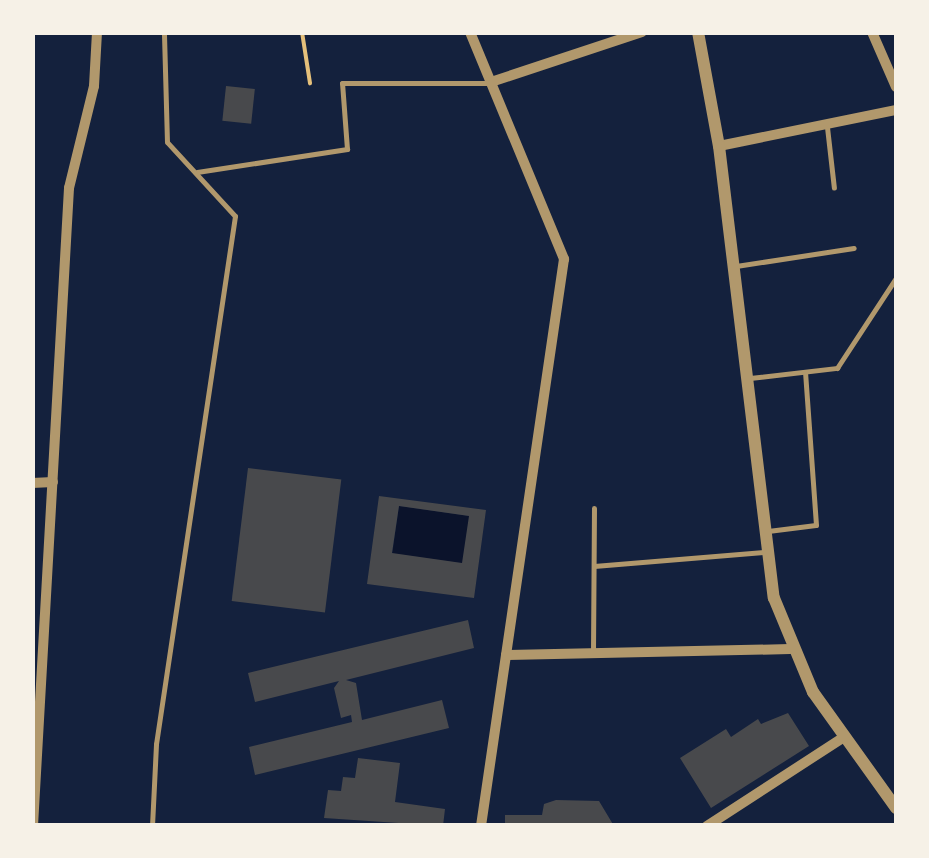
<!DOCTYPE html>
<html>
<head>
<meta charset="utf-8">
<style>
  body { margin:0 }
  #map { position:relative; width:929px; height:858px; overflow:hidden; background:#14213d; font-family:"Varela Round",sans-serif }
  div>[style] { position:absolute }
  .water>* { inset:0; background:#0b132b; transform-origin:0 0 }
  .building>* { inset:0; background:#48494c; transform-origin:0 0 }
  .path>* { height:4px; margin:-2px; padding:0 2px; transform-origin:2px; border-radius:2px; background:#e5c07b }
  .service>* { height:5px; margin:-2.5px; padding:0 2.5px; transform-origin:2.5px; border-radius:2.5px; background:#b1986c }
  .minor>* { height:10px; margin:-5px; padding:0 5px; transform-origin:5px; border-radius:5px; background:#b1986c }
  .tertiary>* { height:12px; margin:-6px; padding:0 6px; transform-origin:6px; border-radius:6px; background:#b1986c }
  span { translate:-50% -50%; white-space:nowrap; text-align:center; line-height:1.15; -webkit-text-stroke:10px #f6f1e7; paint-order:stroke }
  .frame { position:absolute; inset:0; border:35px solid #f6f1e7; pointer-events:none }
</style>
</head>
<body>
<div id="map">
  <div class="water">
    <div style="left:399px;top:506px;width:71px;height:48px;rotate:8deg"></div>
  </div>
  <div class="building">
    <div style="left:226px;top:86px;width:29px;height:35px;rotate:6deg"></div>
    <div style="left:248px;top:468px;width:94px;height:134px;rotate:7deg"></div>
    <div style="clip-path:polygon(evenodd,379px 496px,486px 510px,474px 598px,367px 584px,379px 496px,399px 506px,469px 516px,462px 563px,392px 553px,399px 506px)"></div>
    <div style="clip-path:polygon(468px 620px,474px 648px,346px 680px,356px 683px,362px 720px,442px 700px,449px 728px,255px 775px,249px 747px,352px 722px,351px 715px,341px 718px,334px 688px,339px 681px,255px 702px,248px 673px)"></div>
    <div style="clip-path:polygon(788px 713px,809px 746px,711px 808px,680px 758px,726px 729px,731px 737px,758px 719px,761px 724px)"></div>
    <div style="clip-path:polygon(358px 758px,400px 763px,395px 802px,445px 809px,443px 826px,324px 818px,328px 790px,341px 791px,343px 777px,355px 778px)"></div>
    <div style="clip-path:polygon(556px 800px,599px 801px,614px 826px,505px 826px,505px 815px,542px 815px,544px 804px)"></div>
  </div>
  <div class="path">
    <div style="left:302px;top:32px;width:52px;rotate:81.1deg"></div>
  </div>
  <div class="service">
    <div style="left:827px;top:127px;width:61px;rotate:83.5deg"></div>
    <div style="left:197px;top:172px;width:152px;rotate:-8.7deg"></div>
    <div style="left:347px;top:149px;width:66px;rotate:-94.3deg"></div>
    <div style="left:342px;top:83px;width:146px"></div>
    <div style="left:736px;top:266px;width:119px;rotate:-8.7deg"></div>
    <div style="left:750px;top:378px;width:88px;rotate:-6.6deg"></div>
    <div style="left:837px;top:368px;width:108px;rotate:-56.8deg"></div>
    <div style="left:768px;top:531px;width:48px;rotate:-7.1deg"></div>
    <div style="left:816px;top:525px;width:153px;rotate:-94.1deg"></div>
    <div style="left:594px;top:566px;width:172px;rotate:-4.7deg"></div>
    <div style="left:593px;top:651px;width:143px;rotate:-89.6deg"></div>
    <div style="left:152px;top:826px;width:82px;rotate:-87.2deg"></div>
    <div style="left:156px;top:744px;width:534px;rotate:-81.49deg"></div>
    <div style="left:235px;top:216px;width:100px;rotate:-132.6deg"></div>
    <div style="left:167px;top:142px;width:110px;rotate:-91.6deg"></div>
  </div>
  <div class="minor">
    <div style="left:470px;top:32px;width:246px;rotate:67.5deg"></div>
    <div style="left:564px;top:259px;width:573px;rotate:98.33deg"></div>
    <div style="left:872px;top:32px;width:60px;rotate:66.4deg"></div>
    <div style="left:491px;top:82px;width:159px;rotate:-18.3deg"></div>
    <div style="left:719px;top:146px;width:181px;rotate:-11.5deg"></div>
    <div style="left:32px;top:483px;width:21px;rotate:-3deg"></div>
    <div style="left:506px;top:655px;width:284px;rotate:-1.2deg"></div>
    <div style="left:33px;top:826px;width:639px;rotate:-86.77deg"></div>
    <div style="left:69px;top:188px;width:105px;rotate:-76.2deg"></div>
    <div style="left:94px;top:86px;width:54px;rotate:-86.8deg"></div>
    <div style="left:707px;top:826px;width:163px;rotate:-33deg"></div>
  </div>
  <div class="tertiary">
    <div style="left:698px;top:32px;width:116px;rotate:79.6deg"></div>
    <div style="left:719px;top:146px;width:455px;rotate:83.1deg"></div>
    <div style="left:774px;top:598px;width:102px;rotate:67.5deg"></div>
    <div style="left:813px;top:692px;width:143px;rotate:54.4deg"></div>
  </div>
  <div class="frame"></div>
</div>
</body>
</html>
